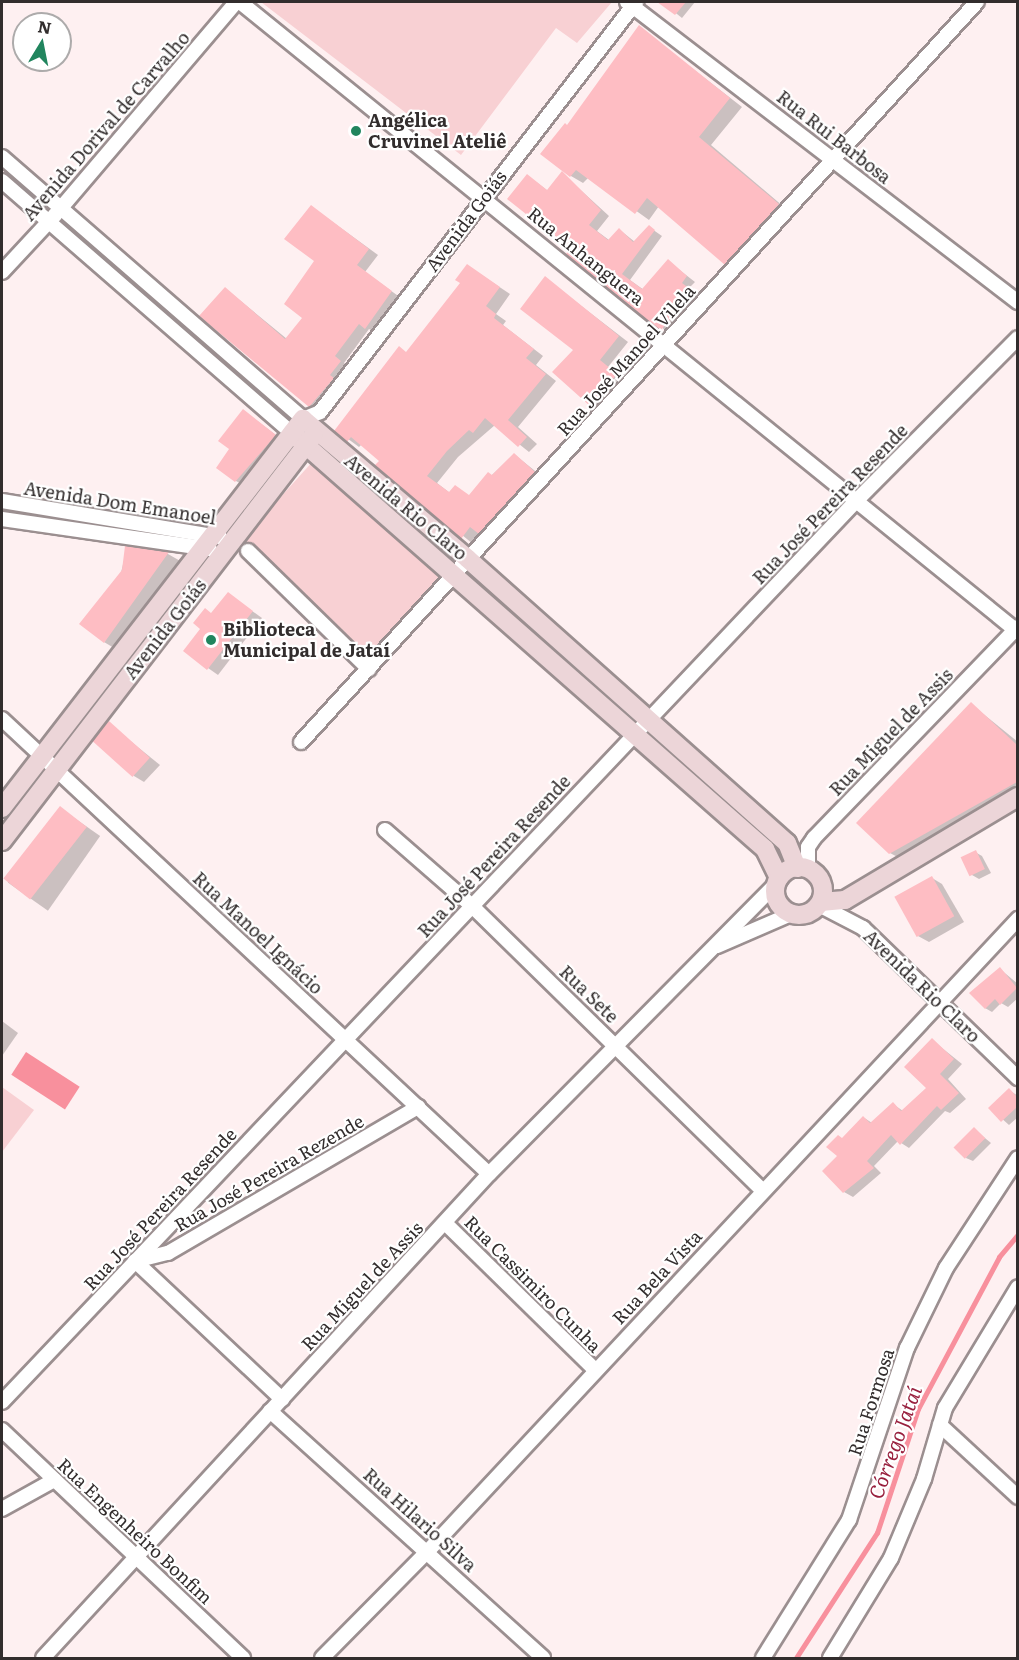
<!DOCTYPE html>
<html>
<head>
<meta charset="utf-8">
<style>
  body { margin:0 }
  #map { position:relative; width:1019px; height:1660px; overflow:hidden; background:#fef0f1; font-family:Literata,serif }
  div>[style] { position:absolute }
  .green>* { inset:0; background:#f8d0d3; transform-origin:0 0 }
  .water>* { inset:0; background:#f8909d; transform-origin:0 0 }
  .shadow>* { inset:0; background:#0003; transform-origin:0 0 }
  .stream>* { height:4.5px; margin:-2.25px; padding:0 2.25px; transform-origin:2.25px; border-radius:2.25px; background:#f8909d }
  .building>* { inset:0; background:#febdc3; transform-origin:0 0 }
  .roads { filter:drop-shadow(2px 0 #9b8f90) drop-shadow(-2px 0 #9b8f90) drop-shadow(0 2px #9b8f90) drop-shadow(0 -2px #9b8f90) }
  .street>* { height:14px; margin:-7px; padding:0 7px; transform-origin:7px; border-radius:7px; background:#fff }
  .secondary>* { height:18px; margin:-9px; padding:0 9px; transform-origin:9px; border-radius:9px; background:#ecd5d8 }
  .secondary>.ring { margin:-9px; padding:0; box-sizing:content-box; background:none; border:18px solid #ecd5d8; border-radius:50% }
  .dots>* { width:16px; height:16px; translate:-50% -50%; box-sizing:border-box; border:3px solid #fff; border-radius:50% }
  span { translate:-50% -50%; white-space:nowrap; text-align:center; line-height:1.15; -webkit-text-stroke:4.5px #fff; paint-order:stroke }
  .poi-label { font-size:18px; color:#322d2d; font-weight:700 }
  .left { translate:0 -50%; text-align:left }
  .street-label { font-size:18px; color:#322d2d }
  .water-label { font-size:20px; color:#99203e; font-style:italic }
  .frame { position:absolute; inset:0; border:3px solid #322d2d; pointer-events:none }
  .north { position:absolute; left:12px; top:12px; width:60px; height:60px; box-sizing:border-box; background:#fff; border:2px solid #adabab; border-radius:50%; rotate:10deg; font-size:16px; font-weight:700; line-height:24px; text-align:center; color:#322d2d }
  .north::after { content:''; display:block; margin:auto; width:21px; height:27px; background:#21855e; clip-path:polygon(50% 0,100% 100%,50% 72%,0 100%) }
</style>
</head>
<body>
<div id="map">
  <div class="green">
    <div style="clip-path:polygon(261px 2px,612px 2px,577px 43px,556px 28px,461px 155px)"></div>
    <div style="left:314px;top:460px;width:172px;height:114px;rotate:42deg"></div>
    <div style="clip-path:polygon(2px 1087px,34px 1110px,2px 1152px)"></div>
  </div>
  <div class="water">
    <div style="left:26px;top:1052px;width:64px;height:27px;rotate:33deg"></div>
  </div>
  <div class="shadow">
    <div style="clip-path:polygon(662px 2px,695px 2px,682px 18px)"></div>
    <div style="clip-path:polygon(639px 27px,742px 107px,711px 145px,791px 213px,739px 271px,659px 206px,649px 220px,589px 177px,583px 183px,571px 176px,568px 127px)"></div>
    <div style="clip-path:polygon(562px 173px,609px 216px,597px 231px,609px 240px,620px 230px,635px 242px,649px 227px,662px 236px,630px 280px,644px 290px,668px 261px,695px 282px,689px 288px,701px 298px,670px 334px,568px 254px,573px 249px,535px 181px,548px 191px)"></div>
    <div style="clip-path:polygon(312px 207px,378px 255px,365px 272px,401px 298px,376px 333px,369px 329px,344px 363px,350px 368px,319px 411px,309px 406px,226px 289px,287px 339px,305px 318px,316px 261px)"></div>
    <div style="clip-path:polygon(468px 266px,510px 294px,496px 314px,506px 321px,503px 325px,543px 356px,536px 365px,556px 381px,518px 427px,537px 444px,529px 452px,495px 425px,458px 457px,437px 483px,450px 493px,470px 496px,514px 454px,545px 479px,491px 539px,481px 533px,473px 544px,377px 465px,381px 461px,362px 444px,359px 447px,336px 430px,407px 353px,462px 283px)"></div>
    <div style="clip-path:polygon(545px 278px,628px 342px,608px 367px,626px 380px,600px 410px,591px 404px,575px 350px)"></div>
    <div style="clip-path:polygon(244px 411px,285px 442px,245px 486px,236px 481px,231px 449px)"></div>
    <div style="clip-path:polygon(127px 548px,168px 554px,182px 562px,119px 651px,104px 642px)"></div>
    <div style="clip-path:polygon(228px 594px,262px 618px,218px 675px,208px 668px,212px 614px)"></div>
    <div style="clip-path:polygon(971px 704px,1018px 742px,1018px 798px,905px 861px,890px 853px)"></div>
    <div style="clip-path:polygon(108px 723px,160px 765px,144px 782px,134px 776px)"></div>
    <div style="left:60px;top:808px;width:49px;height:91px;rotate:35deg"></div>
    <div style="clip-path:polygon(975px 852px,982px 856px,991px 873px,979px 879px,972px 875px,963px 858px)"></div>
    <div style="clip-path:polygon(932px 878px,942px 884px,964px 922px,929px 942px,918px 936px)"></div>
    <div style="clip-path:polygon(1000px 969px,1018px 984px,1018px 998px,1008px 1007px,1001px 1003px,992px 1012px,985px 1008px)"></div>
    <div style="clip-path:polygon(2px 1021px,18px 1033px,2px 1056px)"></div>
    <div style="clip-path:polygon(932px 1040px,962px 1064px,948px 1079px,966px 1099px,950px 1113px,945px 1111px,909px 1148px,898px 1141px,874px 1166px,881px 1173px,853px 1197px,844px 1192px,843px 1139px,863px 1117px,872px 1123px,893px 1104px,903px 1111px,928px 1088px)"></div>
    <div style="clip-path:polygon(1009px 1090px,1018px 1096px,1018px 1117px,1009px 1125px,990px 1108px)"></div>
    <div style="clip-path:polygon(974px 1129px,991px 1143px,973px 1161px,966px 1158px)"></div>
  </div>
  <div class="stream">
    <div style="left:796px;top:1658px;width:149px;rotate:-57.1deg"></div>
    <div style="left:877px;top:1533px;width:131px;rotate:-71.7deg"></div>
    <div style="left:918px;top:1409px;width:172px;rotate:-61.9deg"></div>
    <div style="left:999px;top:1257px;width:30px;rotate:-50deg"></div>
  </div>
  <div class="building">
    <div style="clip-path:polygon(657px 2px,686px 2px,675px 15px)"></div>
    <div style="clip-path:polygon(639px 25px,730px 98px,699px 137px,779px 204px,725px 265px,647px 198px,635px 214px,576px 170px,570px 177px,540px 154px,565px 123px,567px 125px)"></div>
    <div style="clip-path:polygon(562px 171px,601px 210px,589px 225px,608px 240px,619px 228px,633px 242px,649px 225px,655px 230px,622px 274px,642px 289px,668px 259px,687px 276px,682px 283px,694px 292px,660px 331px,566px 254px,570px 249px,507px 199px,527px 174px,547px 190px)"></div>
    <div style="clip-path:polygon(311px 205px,369px 249px,357px 265px,392px 291px,365px 329px,359px 324px,335px 356px,341px 361px,330px 375px,334px 378px,309px 407px,199px 316px,225px 287px,285px 339px,302px 318px,284px 304px,314px 261px,284px 239px)"></div>
    <div style="clip-path:polygon(467px 264px,500px 287px,486px 306px,496px 314px,494px 318px,534px 349px,526px 358px,546px 374px,508px 420px,527px 437px,518px 447px,485px 418px,473px 433px,469px 430px,447px 451px,427px 476px,449px 492px,455px 485px,469px 495px,488px 472px,492px 475px,514px 453px,535px 472px,479px 534px,470px 527px,461px 539px,375px 465px,379px 461px,351px 437px,347px 442px,334px 431px,399px 346px,406px 352px,460px 283px,455px 280px)"></div>
    <div style="clip-path:polygon(545px 276px,619px 336px,600px 360px,617px 374px,590px 406px,552px 372px,573px 350px,520px 309px)"></div>
    <div style="clip-path:polygon(243px 409px,276px 435px,235px 482px,216px 468px,229px 449px,218px 441px)"></div>
    <div style="clip-path:polygon(125px 546px,169px 552px,104px 643px,79px 624px,122px 570px)"></div>
    <div style="clip-path:polygon(228px 592px,253px 611px,207px 670px,183px 651px,200px 629px,193px 623px,205px 608px,211px 613px)"></div>
    <div style="clip-path:polygon(971px 702px,1017px 745px,1017px 782px,889px 854px,856px 823px)"></div>
    <div style="left:109px;top:721px;width:55px;height:26px;rotate:42deg"></div>
    <div style="left:60px;top:806px;width:34px;height:92px;rotate:38deg"></div>
    <div style="left:976px;top:850px;width:21px;height:17px;rotate:65deg"></div>
    <div style="left:932px;top:876px;width:46px;height:43px;rotate:61deg"></div>
    <div style="clip-path:polygon(1000px 967px,1017px 988px,1000px 1005px,995px 999px,985px 1009px,969px 993px)"></div>
    <div style="clip-path:polygon(932px 1038px,954px 1059px,940px 1074px,959px 1093px,941px 1110px,937px 1106px,900px 1145px,891px 1135px,867px 1161px,874px 1168px,843px 1193px,822px 1171px,837px 1156px,826px 1147px,838px 1135px,842px 1138px,863px 1116px,870px 1123px,893px 1102px,901px 1111px,926px 1088px,904px 1067px)"></div>
    <div style="clip-path:polygon(1009px 1088px,1017px 1097px,1017px 1107px,1001px 1122px,988px 1108px)"></div>
    <div style="left:974px;top:1127px;width:16px;height:29px;rotate:45deg"></div>
  </div>
  <div class="roads">
    <div class="street">
      <div style="left:240px;top:2px;width:1001px;rotate:39deg"></div>
      <div style="left:627px;top:2px;width:493px;rotate:37.5deg"></div>
      <div style="left:2px;top:157px;width:399px;rotate:41deg"></div>
      <div style="left:303px;top:419px;width:18px;rotate:-22deg"></div>
      <div style="left:320px;top:412px;width:518px;rotate:-52.38deg"></div>
      <div style="left:2px;top:181px;width:384px;rotate:41deg"></div>
      <div style="left:2px;top:272px;width:78px;rotate:-47.1deg"></div>
      <div style="left:55px;top:215px;width:280px;rotate:-49.6deg"></div>
      <div style="left:2px;top:501px;width:221px;rotate:9.4deg"></div>
      <div style="left:2px;top:519px;width:210px;rotate:8.2deg"></div>
      <div style="left:248px;top:551px;width:169px;rotate:44.3deg"></div>
      <div style="left:2px;top:719px;width:666px;rotate:43.05deg"></div>
      <div style="left:301px;top:742px;width:1002px;rotate:-47.59deg"></div>
      <div style="left:385px;top:830px;width:116px;rotate:41.1deg"></div>
      <div style="left:472px;top:906px;width:407px;rotate:44.4deg"></div>
      <div style="left:808px;top:869px;width:22px;rotate:-90deg"></div>
      <div style="left:808px;top:847px;width:11px;rotate:-56deg"></div>
      <div style="left:814px;top:838px;width:293px;rotate:-46deg"></div>
      <div style="left:819px;top:905px;width:50px;rotate:27.6deg"></div>
      <div style="left:863px;top:928px;width:216px;rotate:44.1deg"></div>
      <div style="left:717px;top:946px;width:81px;rotate:-23.4deg"></div>
      <div style="left:445px;top:1223px;width:211px;rotate:44.4deg"></div>
      <div style="left:135px;top:1261px;width:34px;rotate:-14deg"></div>
      <div style="left:168px;top:1253px;width:290px;rotate:-30.3deg"></div>
      <div style="left:135px;top:1261px;width:202px;rotate:43.2deg"></div>
      <div style="left:2px;top:1402px;width:1243px;rotate:-46.53deg"></div>
      <div style="left:857px;top:500px;width:228px;rotate:-45.2deg"></div>
      <div style="left:270px;top:1411px;width:368px;rotate:42.1deg"></div>
      <div style="left:940px;top:1425px;width:106px;rotate:42.7deg"></div>
      <div style="left:2px;top:1430px;width:332px;rotate:43.4deg"></div>
      <div style="left:2px;top:1509px;width:60px;rotate:-29.1deg"></div>
      <div style="left:43px;top:1658px;width:658px;rotate:-47.34deg"></div>
      <div style="left:489px;top:1174px;width:408px;rotate:-45.3deg"></div>
      <div style="left:322px;top:1658px;width:151px;rotate:-45.3deg"></div>
      <div style="left:428px;top:1551px;width:865px;rotate:-46.97deg"></div>
      <div style="left:763px;top:1658px;width:163px;rotate:-58.1deg"></div>
      <div style="left:849px;top:1520px;width:182px;rotate:-71.4deg"></div>
      <div style="left:907px;top:1348px;width:89px;rotate:-64deg"></div>
      <div style="left:946px;top:1268px;width:131px;rotate:-56.8deg"></div>
      <div style="left:830px;top:1658px;width:117px;rotate:-58.6deg"></div>
      <div style="left:891px;top:1558px;width:86px;rotate:-67.3deg"></div>
      <div style="left:924px;top:1479px;width:74px;rotate:-73.5deg"></div>
      <div style="left:945px;top:1408px;width:141px;rotate:-58.9deg"></div>
    </div>
    <div class="secondary">
      <div style="left:292px;top:433px;width:630px;rotate:41.33deg"></div>
      <div style="left:765px;top:849px;width:32px;rotate:64deg"></div>
      <div style="left:2px;top:808px;width:492px;rotate:-52.3deg"></div>
      <div style="left:303px;top:419px;width:216px;rotate:40.3deg"></div>
      <div style="left:468px;top:559px;width:427px;rotate:41.7deg"></div>
      <div style="left:787px;top:843px;width:27px;rotate:68deg"></div>
      <div style="left:2px;top:841px;width:511px;rotate:-52.48deg"></div>
      <div class="ring" style="left:775px;top:867px;width:30px;height:30px"></div>
      <div style="left:821px;top:902px;width:24px;rotate:-5deg"></div>
      <div style="left:845px;top:900px;width:201px;rotate:-30.8deg"></div>
    </div>
  </div>
  <div class="dots">
    <div style="left:356px;top:131px;background:#21855e"></div>
    <div style="left:211px;top:640px;background:#21855e"></div>
  </div>
  <div class="poi-label">
    <span class="left" style="left:368px;top:131px">Angélica<br>Cruvinel Ateliê</span>
    <span class="left" style="left:223px;top:640px">Biblioteca<br>Municipal de Jataí</span>
  </div>
  <div class="street-label">
    <span style="left:106px;top:126px;rotate:-49deg">Avenida Dorival de Carvalho</span>
    <span style="left:834px;top:137px;rotate:38deg">Rua Rui Barbosa</span>
    <span style="left:466px;top:221px;rotate:-53deg">Avenida Goiás</span>
    <span style="left:586px;top:256px;rotate:39deg">Rua Anhanguera</span>
    <span style="left:626px;top:360px;rotate:-48deg">Rua José Manoel Vilela</span>
    <span style="left:120px;top:503px;rotate:9deg">Avenida Dom Emanoel</span>
    <span style="left:830px;top:504px;rotate:-46deg">Rua José Pereira Resende</span>
    <span style="left:406px;top:507px;rotate:40deg">Avenida Rio Claro</span>
    <span style="left:165px;top:629px;rotate:-52deg">Avenida Goiás</span>
    <span style="left:891px;top:732px;rotate:-46deg">Rua Miguel de Assis</span>
    <span style="left:494px;top:856px;rotate:-47deg">Rua José Pereira Resende</span>
    <span style="left:258px;top:933px;rotate:43deg">Rua Manoel Ignácio</span>
    <span style="left:922px;top:986px;rotate:44deg">Avenida Rio Claro</span>
    <span style="left:589px;top:994px;rotate:44deg">Rua Sete</span>
    <span style="left:269px;top:1173px;rotate:-30deg">Rua José Pereira Rezende</span>
    <span style="left:160px;top:1209px;rotate:-47deg">Rua José Pereira Resende</span>
    <span style="left:657px;top:1277px;rotate:-47deg">Rua Bela Vista</span>
    <span style="left:533px;top:1284px;rotate:45deg">Rua Cassimiro Cunha</span>
    <span style="left:362px;top:1286px;rotate:-47deg">Rua Miguel de Assis</span>
    <span style="left:871px;top:1402px;rotate:-72deg">Rua Formosa</span>
    <span style="left:420px;top:1520px;rotate:42deg">Rua Hilario Silva</span>
    <span style="left:135px;top:1531px;rotate:43deg">Rua Engenheiro Bonfim</span>
  </div>
  <div class="water-label">
    <span style="left:894px;top:1442px;rotate:-70deg">Córrego Jataí</span>
  </div>
  <div class="frame"></div>
  <div class="north">N</div>
</div>
</body>
</html>
